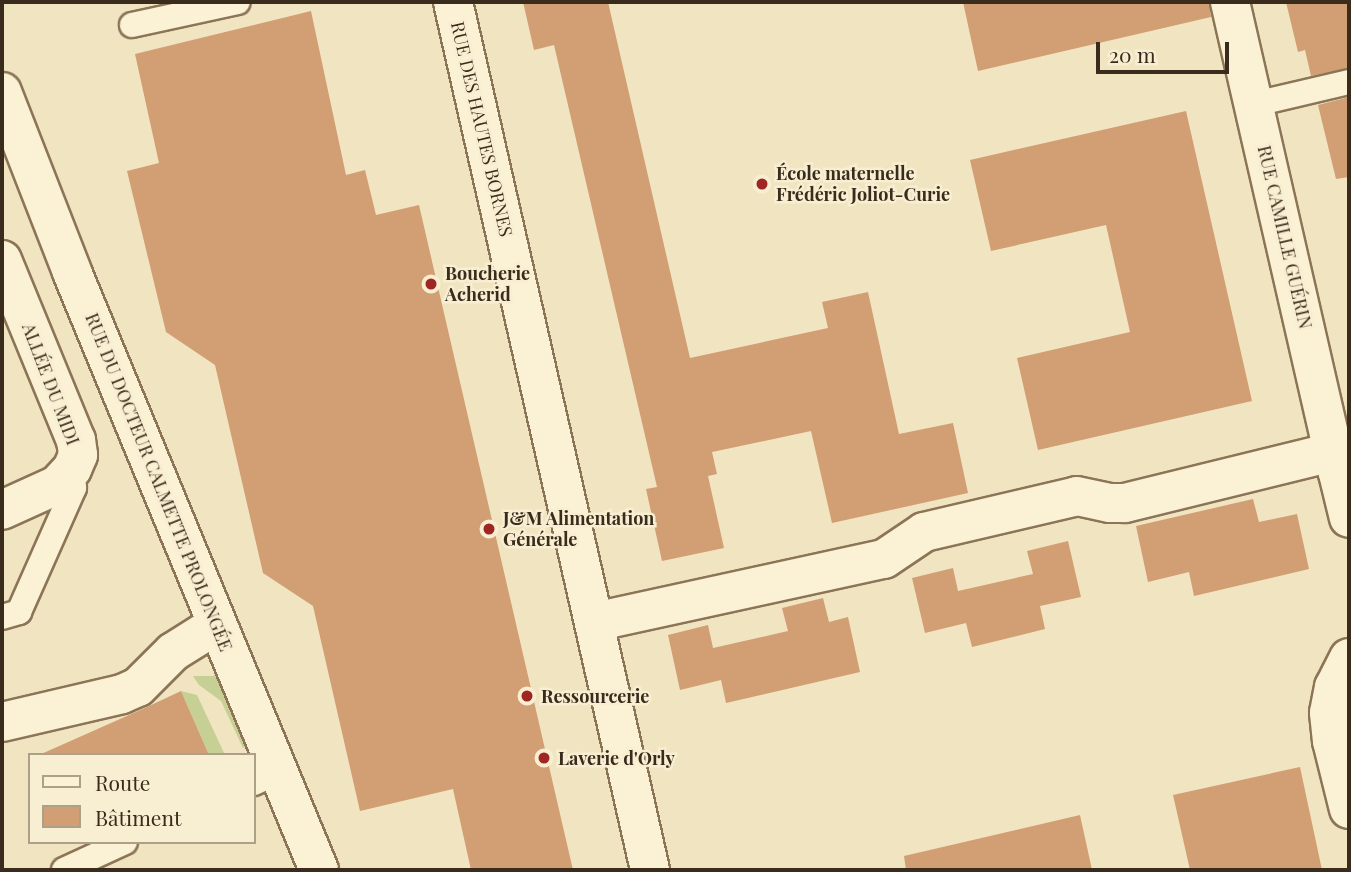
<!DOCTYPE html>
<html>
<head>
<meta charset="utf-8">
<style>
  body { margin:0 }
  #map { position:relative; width:1351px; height:872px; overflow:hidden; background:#f1e4c1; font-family:"Playfair Display",serif }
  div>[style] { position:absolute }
  .green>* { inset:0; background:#c7d094 }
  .building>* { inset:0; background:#d29e74 }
  .roads { filter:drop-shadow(2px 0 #8c7557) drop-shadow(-2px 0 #8c7557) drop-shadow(0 2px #8c7557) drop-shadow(0 -2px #8c7557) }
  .lane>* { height:24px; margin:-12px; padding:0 12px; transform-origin:12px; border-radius:12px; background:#fbf1d5 }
  .street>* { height:38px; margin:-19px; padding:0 19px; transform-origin:19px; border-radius:19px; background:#fbf1d5 }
  .dots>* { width:19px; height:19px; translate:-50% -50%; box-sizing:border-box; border:4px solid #f8eed1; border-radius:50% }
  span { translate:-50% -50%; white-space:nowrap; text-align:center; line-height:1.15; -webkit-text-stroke:5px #f8eed1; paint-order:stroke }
  .street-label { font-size:18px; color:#3a2c1d }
  .poi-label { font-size:18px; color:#3a2c1d; font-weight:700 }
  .left { translate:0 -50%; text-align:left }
  .frame { position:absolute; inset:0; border:4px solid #3a2c1d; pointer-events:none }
  .legend { position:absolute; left:28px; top:753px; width:228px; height:91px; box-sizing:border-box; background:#f8eed1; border:2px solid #aca089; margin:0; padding:9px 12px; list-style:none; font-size:21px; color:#3a2c1d }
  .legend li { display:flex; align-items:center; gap:14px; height:35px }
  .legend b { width:35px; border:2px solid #aca089 }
  .scale { position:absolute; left:1096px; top:42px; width:133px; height:32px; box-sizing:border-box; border:4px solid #3a2c1d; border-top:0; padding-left:9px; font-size:21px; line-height:24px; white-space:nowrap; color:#3a2c1d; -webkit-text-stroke:5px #f8eed1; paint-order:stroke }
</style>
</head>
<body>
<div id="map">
  <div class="green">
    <div style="clip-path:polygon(223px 670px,249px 744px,243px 748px,221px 701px,199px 685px,193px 676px,213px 676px)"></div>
    <div style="clip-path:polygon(181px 691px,197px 695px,225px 755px,209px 755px)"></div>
  </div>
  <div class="building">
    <div style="clip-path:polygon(523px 2px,608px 2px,690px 358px,828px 328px,822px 302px,868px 292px,899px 434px,953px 423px,968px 493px,832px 523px,811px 431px,712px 452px,717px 474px,708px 476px,724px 548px,662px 561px,646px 489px,657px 487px,554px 45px,534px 50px)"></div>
    <div style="clip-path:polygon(963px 2px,1209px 2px,1211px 17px,978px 71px)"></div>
    <div style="clip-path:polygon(1286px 2px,1349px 2px,1349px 68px,1311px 76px,1305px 50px,1298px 52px)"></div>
    <div style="clip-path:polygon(311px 11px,346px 175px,365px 170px,376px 215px,419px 205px,573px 870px,471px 870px,453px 789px,360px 811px,313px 606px,263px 573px,215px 365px,166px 332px,127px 171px,159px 163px,135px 54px)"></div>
    <div style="clip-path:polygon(1349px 97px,1349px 177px,1336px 179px,1318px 105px)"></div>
    <div style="clip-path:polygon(1186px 111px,1252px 401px,1038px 450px,1017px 358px,1130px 332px,1106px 225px,991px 251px,970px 160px)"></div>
    <div style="clip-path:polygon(1253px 499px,1259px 522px,1297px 514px,1309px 569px,1194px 596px,1189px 572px,1148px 582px,1136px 526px)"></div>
    <div style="clip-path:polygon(1068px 541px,1081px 597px,1040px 606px,1045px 629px,972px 647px,966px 623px,925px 633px,912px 578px,953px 568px,958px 591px,1033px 574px,1027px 551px)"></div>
    <div style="clip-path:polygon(823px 598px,829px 622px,848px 617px,860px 672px,726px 703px,721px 680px,680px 690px,668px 635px,708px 625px,713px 648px,788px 631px,782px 608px)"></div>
    <div style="clip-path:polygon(181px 691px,209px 755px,39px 755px,147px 707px)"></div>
    <div style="clip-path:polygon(1300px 767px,1322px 870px,1190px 870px,1173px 795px)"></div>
    <div style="clip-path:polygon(1080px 815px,1092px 870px,906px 870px,904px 856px)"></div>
  </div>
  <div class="roads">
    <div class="lane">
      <div style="left:132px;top:25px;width:108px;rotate:-12.2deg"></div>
      <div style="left:1255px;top:104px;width:97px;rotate:-13.2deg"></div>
      <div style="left:2px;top:617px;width:18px;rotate:-16deg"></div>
      <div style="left:19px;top:612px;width:136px;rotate:-66.1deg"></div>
      <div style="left:74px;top:488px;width:19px;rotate:-96deg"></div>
      <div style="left:254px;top:783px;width:26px;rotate:-25deg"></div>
      <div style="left:64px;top:870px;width:67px;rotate:-24.7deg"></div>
    </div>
    <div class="street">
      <div style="left:453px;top:2px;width:890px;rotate:77.21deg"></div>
      <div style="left:1230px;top:2px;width:483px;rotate:77.1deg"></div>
      <div style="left:2px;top:92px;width:193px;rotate:68.7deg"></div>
      <div style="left:72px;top:272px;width:647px;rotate:67.56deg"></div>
      <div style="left:2px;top:260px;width:195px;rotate:67.7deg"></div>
      <div style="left:76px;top:440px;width:15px;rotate:82deg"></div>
      <div style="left:78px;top:455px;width:15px;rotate:113deg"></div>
      <div style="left:72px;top:469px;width:22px;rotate:133deg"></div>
      <div style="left:57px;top:485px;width:60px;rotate:155.6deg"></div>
      <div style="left:1349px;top:470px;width:11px;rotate:165deg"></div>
      <div style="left:1338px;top:473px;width:46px;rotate:76.3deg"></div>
      <div style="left:594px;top:622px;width:297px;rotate:-12.3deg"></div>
      <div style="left:884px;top:559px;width:48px;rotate:-34deg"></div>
      <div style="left:924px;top:532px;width:157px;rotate:-13.2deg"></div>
      <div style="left:1077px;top:496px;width:34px;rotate:12deg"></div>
      <div style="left:1110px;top:503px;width:15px"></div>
      <div style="left:1125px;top:503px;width:214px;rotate:-13.8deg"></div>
      <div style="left:1349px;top:658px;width:33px;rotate:117deg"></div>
      <div style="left:1334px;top:687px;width:26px;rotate:101deg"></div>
      <div style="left:1329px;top:713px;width:28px;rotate:84deg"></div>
      <div style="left:1332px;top:741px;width:70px;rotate:76deg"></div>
      <div style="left:2px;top:722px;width:123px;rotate:-13.1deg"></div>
      <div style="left:122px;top:694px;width:17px;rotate:-24deg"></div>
      <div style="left:138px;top:687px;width:49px;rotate:-45deg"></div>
      <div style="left:173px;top:652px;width:36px;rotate:-32deg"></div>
    </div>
  </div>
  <div class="dots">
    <div style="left:762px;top:184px;background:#9f2623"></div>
    <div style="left:431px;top:284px;background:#9f2623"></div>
    <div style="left:489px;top:529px;background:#9f2623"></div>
    <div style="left:527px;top:696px;background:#9f2623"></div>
    <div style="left:544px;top:758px;background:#9f2623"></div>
  </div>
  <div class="street-label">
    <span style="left:482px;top:129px;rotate:77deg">RUE DES HAUTES BORNES</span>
    <span style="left:1285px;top:237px;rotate:77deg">RUE CAMILLE GUÉRIN</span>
    <span style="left:51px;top:384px;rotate:69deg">ALLÉE DU MIDI</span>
    <span style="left:159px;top:482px;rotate:68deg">RUE DU DOCTEUR CALMETTE PROLONGÉE</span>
  </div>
  <div class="poi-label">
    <span class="left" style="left:776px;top:184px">École maternelle<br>Frédéric Joliot-Curie</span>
    <span class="left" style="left:445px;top:284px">Boucherie<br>Acherid</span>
    <span class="left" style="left:503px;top:529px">J&amp;M Alimentation<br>Générale</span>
    <span class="left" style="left:541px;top:696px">Ressourcerie</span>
    <span class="left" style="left:558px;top:758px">Laverie d'Orly</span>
  </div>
  <div class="frame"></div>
  <ul class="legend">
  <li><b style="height:9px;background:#fbf1d5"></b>Route</li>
  <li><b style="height:19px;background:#d29e74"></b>Bâtiment</li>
  </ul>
  <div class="scale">20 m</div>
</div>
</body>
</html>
